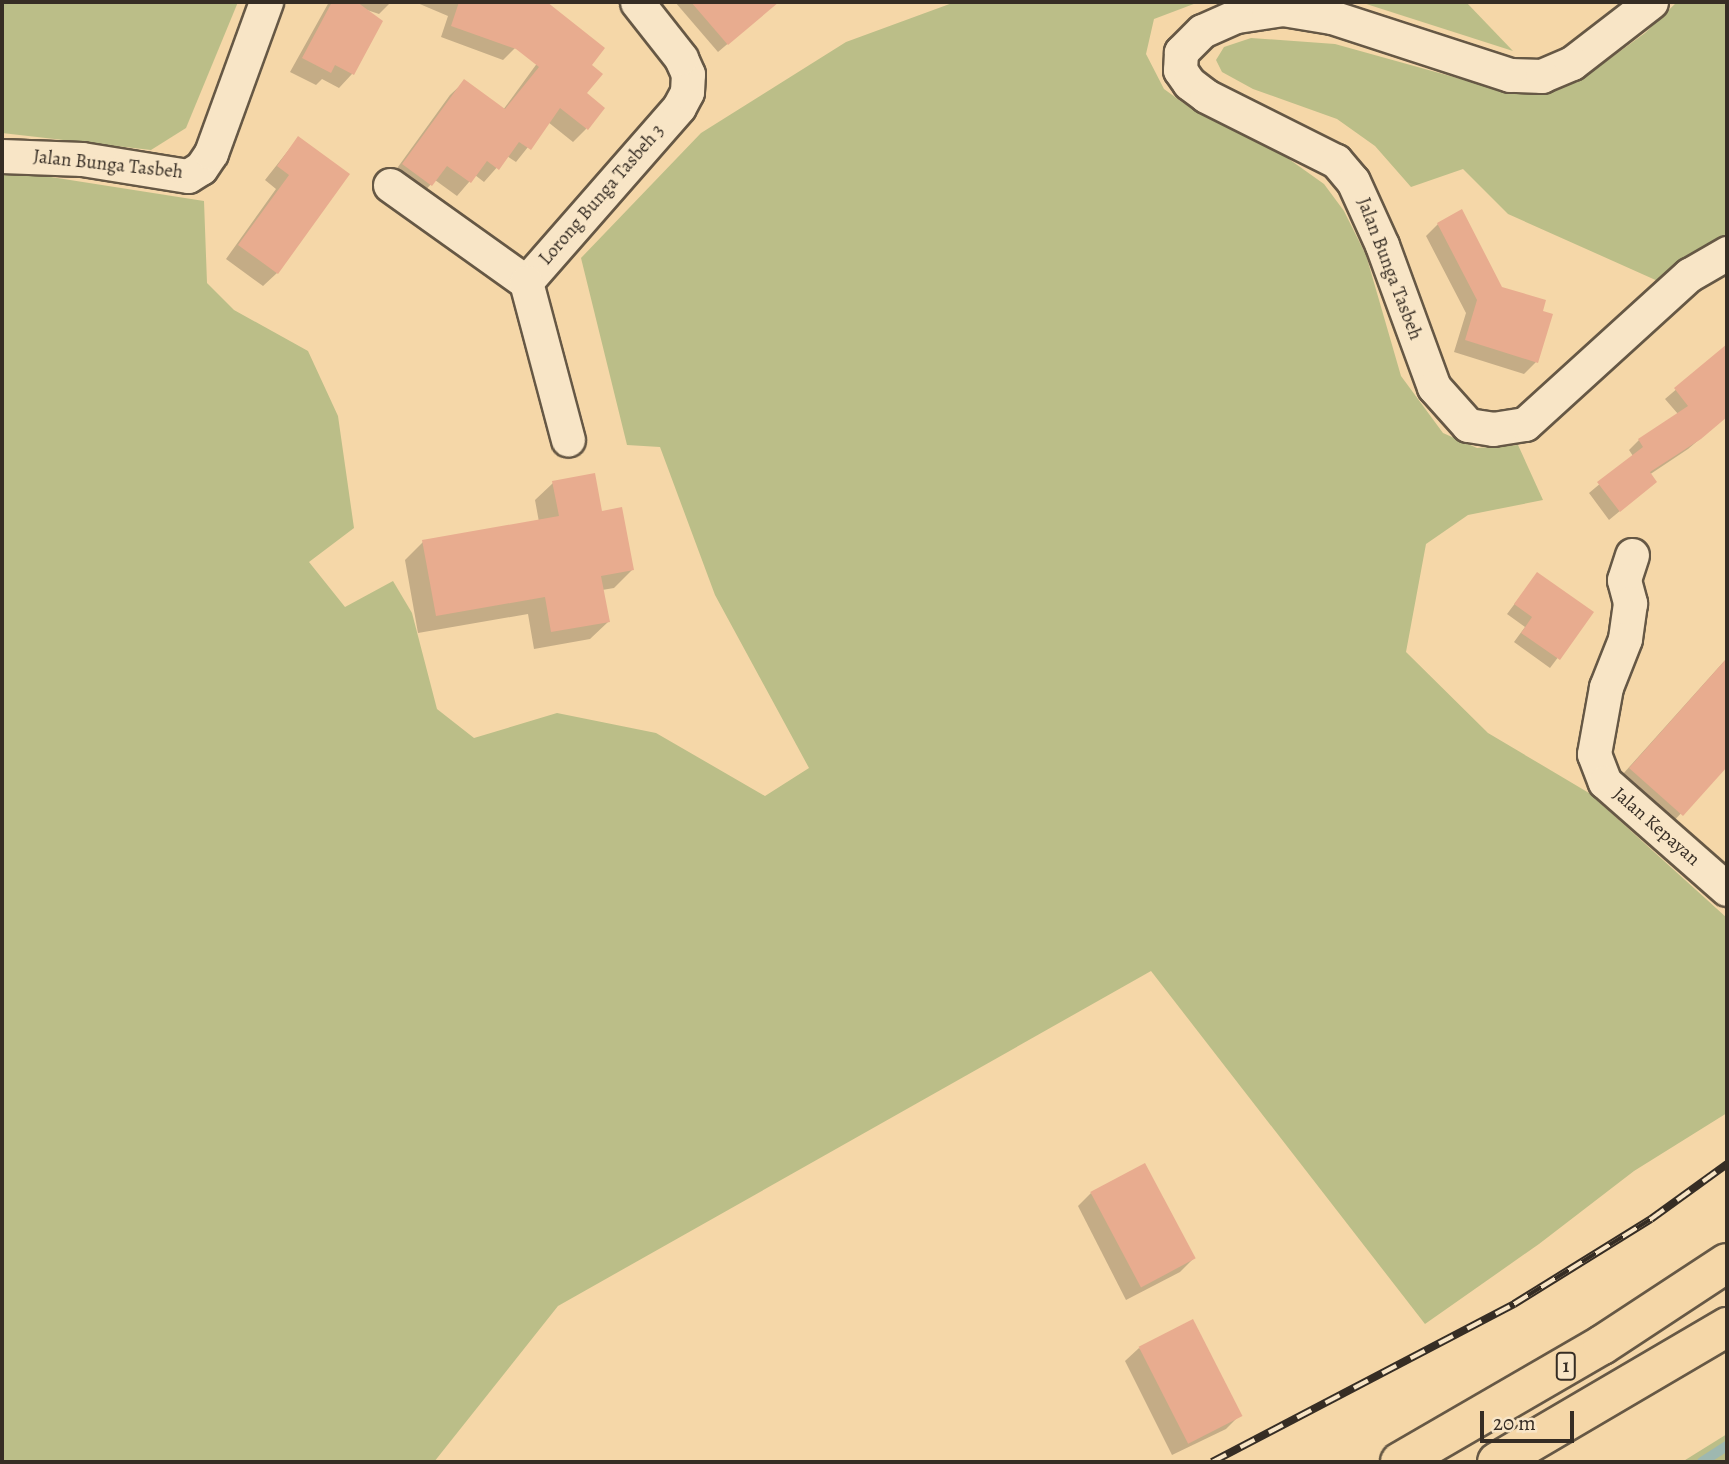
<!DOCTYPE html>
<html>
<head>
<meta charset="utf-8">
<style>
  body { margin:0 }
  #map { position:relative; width:1729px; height:1464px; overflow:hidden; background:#f5d7a8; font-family:Alegreya,serif }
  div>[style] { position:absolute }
  .green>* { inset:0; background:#bbbe88 }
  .shadow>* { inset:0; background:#0003 }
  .stream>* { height:10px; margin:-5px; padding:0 5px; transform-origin:5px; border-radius:5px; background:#9eb8b0 }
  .building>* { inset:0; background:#e8ac8f; transform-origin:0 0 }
  .roads { filter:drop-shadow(2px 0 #665845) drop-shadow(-2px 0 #665845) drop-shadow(0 2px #665845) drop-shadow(0 -2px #665845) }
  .minor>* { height:33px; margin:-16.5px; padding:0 16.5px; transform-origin:16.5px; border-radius:16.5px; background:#f8e5c6 }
  .highway>* { height:38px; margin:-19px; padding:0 19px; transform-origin:19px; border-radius:19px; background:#f5d7a8 }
  .rail>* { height:8px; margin-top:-4px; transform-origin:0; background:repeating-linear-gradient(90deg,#f8e5c6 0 16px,#362d24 0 32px); box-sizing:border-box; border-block:2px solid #362d24 }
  span { translate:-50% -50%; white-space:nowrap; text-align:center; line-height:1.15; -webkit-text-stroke:5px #f8e5c6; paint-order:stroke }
  .shield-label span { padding:2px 5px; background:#f8e5c6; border:2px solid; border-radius:5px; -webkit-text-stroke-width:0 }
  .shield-label { font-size:18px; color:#362d24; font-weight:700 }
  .street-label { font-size:19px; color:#362d24 }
  .frame { position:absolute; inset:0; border:4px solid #362d24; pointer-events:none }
  .scale { position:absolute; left:1480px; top:1411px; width:94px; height:32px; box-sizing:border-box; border:4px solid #362d24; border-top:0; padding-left:9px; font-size:21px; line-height:24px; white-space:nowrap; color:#362d24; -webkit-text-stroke:5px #f8e5c6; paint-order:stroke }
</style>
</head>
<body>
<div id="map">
  <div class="green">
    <div style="clip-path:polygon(2px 2px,238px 2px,186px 128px,151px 150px,2px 133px)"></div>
    <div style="clip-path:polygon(955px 2px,1199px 2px,1154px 19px,1146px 54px,1164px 89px,1193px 110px,1286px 157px,1324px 184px,1344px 211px,1366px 255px,1401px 376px,1443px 433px,1477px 448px,1518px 445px,1543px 500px,1468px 515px,1426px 544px,1406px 652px,1488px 733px,1589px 793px,1727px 918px,1727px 1113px,1634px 1171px,1539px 1244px,1425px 1324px,1151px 971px,558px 1306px,434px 1462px,2px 1462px,2px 172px,19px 172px,204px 201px,207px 283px,234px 310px,308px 351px,338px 416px,354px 528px,309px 562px,345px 607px,393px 581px,412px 613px,437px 709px,474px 738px,557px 713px,656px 733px,765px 796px,809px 768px,715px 595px,660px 447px,627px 445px,581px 258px,701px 133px,846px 42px)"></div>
    <div style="clip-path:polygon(1360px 2px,1466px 2px,1513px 51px)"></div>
    <div style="clip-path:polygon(1677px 2px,1727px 2px,1727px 238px,1660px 282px,1508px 214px,1463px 169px,1411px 187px,1375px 146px,1337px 119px,1253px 89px,1222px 72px,1216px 60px,1224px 47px,1251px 38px,1335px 44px,1504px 91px,1540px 93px,1578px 82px,1645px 33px)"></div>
    <div style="clip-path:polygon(1727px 1434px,1727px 1462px,1682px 1462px)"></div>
  </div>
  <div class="shadow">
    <div style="clip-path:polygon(329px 2px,391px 2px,379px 14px,367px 10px,380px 21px,352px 74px,339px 88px,322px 79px,316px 85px,290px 72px)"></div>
    <div style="clip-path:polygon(415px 2px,532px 2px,515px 48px,503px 60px,441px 37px,448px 16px)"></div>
    <div style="clip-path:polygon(675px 2px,777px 2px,718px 52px)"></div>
    <div style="clip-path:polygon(557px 36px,589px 65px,584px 94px,586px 129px,573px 142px,548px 122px,516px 162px,507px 156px,484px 182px,475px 175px,457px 196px,435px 180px,418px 198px,390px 178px,450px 95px,464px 82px,503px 110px)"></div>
    <div style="clip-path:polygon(298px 138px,277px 273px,263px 286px,226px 259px,276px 189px,265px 180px)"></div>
    <div style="clip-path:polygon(1438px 224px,1536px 362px,1524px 374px,1454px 352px,1466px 313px,1426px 236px)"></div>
    <div style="clip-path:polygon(1727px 346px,1727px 416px,1688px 449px,1649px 475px,1655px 482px,1609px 520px,1589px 493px,1633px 456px,1629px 450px,1639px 440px,1678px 414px,1665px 399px)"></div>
    <div style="clip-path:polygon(553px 483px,632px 570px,614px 588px,602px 590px,608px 622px,590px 639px,534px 649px,528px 614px,418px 633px,405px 560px,423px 542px,539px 522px,535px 500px)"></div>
    <div style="clip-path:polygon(1537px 574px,1592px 612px,1550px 668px,1514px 642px,1525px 627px,1507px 614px)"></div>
    <div style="clip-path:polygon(1727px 658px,1727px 764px,1656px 840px,1605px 794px)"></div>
    <div style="clip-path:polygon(1091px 1193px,1193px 1259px,1180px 1272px,1126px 1300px,1078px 1206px)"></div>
    <div style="clip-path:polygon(1139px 1348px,1240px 1415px,1226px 1429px,1172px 1455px,1125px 1361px)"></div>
  </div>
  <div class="stream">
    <div style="left:1702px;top:1462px;width:30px;rotate:-33deg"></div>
  </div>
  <div class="building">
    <div style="clip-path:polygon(332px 2px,357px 2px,383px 21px,354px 75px,335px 65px,331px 73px,302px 58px)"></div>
    <div style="clip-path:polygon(459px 2px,547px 2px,605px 48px,592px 65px,603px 74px,587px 93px,605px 108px,588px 130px,560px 108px,531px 150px,519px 142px,499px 170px,487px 161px,471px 183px,447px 166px,432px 186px,402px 164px,464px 79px,505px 109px,539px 67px,516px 49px,451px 26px)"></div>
    <div style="clip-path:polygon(691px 2px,779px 2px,728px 45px)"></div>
    <div style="clip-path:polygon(298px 136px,350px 174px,278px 274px,238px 245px,289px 175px,277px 166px)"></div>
    <div style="clip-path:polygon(1462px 209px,1502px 287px,1546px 300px,1543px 311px,1553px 314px,1538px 363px,1465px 340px,1477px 300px,1437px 223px)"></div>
    <div style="clip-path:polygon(1727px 344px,1727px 417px,1701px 439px,1650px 472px,1657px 482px,1620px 512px,1597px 482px,1643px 447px,1638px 439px,1688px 406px,1674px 388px)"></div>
    <div style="clip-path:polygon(595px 473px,602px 511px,622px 507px,634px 570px,601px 576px,610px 622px,551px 632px,545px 597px,436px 616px,422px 540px,559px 516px,552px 481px)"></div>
    <div style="clip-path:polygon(1537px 572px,1594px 612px,1560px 660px,1521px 633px,1532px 617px,1514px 604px)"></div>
    <div style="clip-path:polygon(1727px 658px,1727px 767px,1683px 816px,1629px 768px)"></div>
    <div style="left:1145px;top:1163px;width:108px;height:62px;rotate:62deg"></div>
    <div style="left:1193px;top:1319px;width:109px;height:61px;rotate:63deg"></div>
  </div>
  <div class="roads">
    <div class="minor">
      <div style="left:1651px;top:2px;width:100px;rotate:142.3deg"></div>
      <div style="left:1572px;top:63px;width:33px;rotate:157deg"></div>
      <div style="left:1542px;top:76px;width:32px;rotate:-178deg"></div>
      <div style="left:1510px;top:75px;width:188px;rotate:-162deg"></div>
      <div style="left:1331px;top:17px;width:49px;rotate:-170.5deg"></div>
      <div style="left:1283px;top:9px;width:48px;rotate:171.5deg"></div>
      <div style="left:1236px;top:16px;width:37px;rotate:156deg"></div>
      <div style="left:1202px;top:31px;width:30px;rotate:135deg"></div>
      <div style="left:1181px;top:52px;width:18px;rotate:93deg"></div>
      <div style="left:1180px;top:70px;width:16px;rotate:55deg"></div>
      <div style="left:1189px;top:83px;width:21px;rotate:37deg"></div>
      <div style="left:1206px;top:96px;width:145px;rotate:26.6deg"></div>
      <div style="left:1336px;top:161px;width:26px;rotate:50deg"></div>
      <div style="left:1353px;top:181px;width:70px;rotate:65.6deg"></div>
      <div style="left:1382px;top:245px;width:151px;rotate:69.9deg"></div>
      <div style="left:1434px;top:387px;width:51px;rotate:48.2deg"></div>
      <div style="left:1468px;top:425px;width:25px;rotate:9deg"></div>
      <div style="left:1493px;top:429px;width:32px;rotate:-9deg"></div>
      <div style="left:1525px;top:424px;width:222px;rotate:-42.3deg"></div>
      <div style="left:1689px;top:275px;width:44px;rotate:-30.1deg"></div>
      <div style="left:2px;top:156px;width:80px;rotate:2.1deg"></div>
      <div style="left:82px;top:159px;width:107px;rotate:9.1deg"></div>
      <div style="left:188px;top:176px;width:15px;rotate:-32deg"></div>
      <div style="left:201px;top:168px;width:18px;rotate:-56deg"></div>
      <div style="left:211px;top:153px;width:161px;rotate:-70deg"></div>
      <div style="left:390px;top:185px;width:167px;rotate:35.5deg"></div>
      <div style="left:526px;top:282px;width:232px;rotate:-48.8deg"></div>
      <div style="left:679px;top:107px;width:17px;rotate:-62deg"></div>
      <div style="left:687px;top:92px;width:18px;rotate:-87deg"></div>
      <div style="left:688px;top:74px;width:17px;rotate:-114deg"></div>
      <div style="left:681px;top:58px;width:71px;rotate:-128.2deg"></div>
      <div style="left:526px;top:282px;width:163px;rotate:75.1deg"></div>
      <div style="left:1632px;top:555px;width:26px;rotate:108deg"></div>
      <div style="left:1624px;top:580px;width:24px;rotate:75deg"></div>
      <div style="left:1630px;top:603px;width:36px;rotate:98deg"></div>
      <div style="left:1625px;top:639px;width:52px;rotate:111.6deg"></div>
      <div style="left:1606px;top:687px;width:68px;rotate:100.2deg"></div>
      <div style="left:1594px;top:754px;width:30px;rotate:69deg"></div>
      <div style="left:1605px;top:782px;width:162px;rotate:41.3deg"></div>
    </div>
    <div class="highway">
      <div style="left:1400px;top:1462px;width:233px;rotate:-30.1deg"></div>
      <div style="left:1602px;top:1345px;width:149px;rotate:-33.3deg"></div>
      <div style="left:1497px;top:1462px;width:267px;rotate:-30.4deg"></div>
    </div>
  </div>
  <div class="rail">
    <div style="left:1212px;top:1462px;width:341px;rotate:-27.6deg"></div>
    <div style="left:1514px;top:1304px;width:161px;rotate:-31.8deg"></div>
    <div style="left:1651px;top:1219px;width:94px;rotate:-35.9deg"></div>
  </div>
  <div class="shield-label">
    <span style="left:1566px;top:1366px">1</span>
  </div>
  <div class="street-label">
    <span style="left:108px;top:165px;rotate:6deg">Jalan Bunga Tasbeh</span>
    <span style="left:602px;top:195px;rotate:-49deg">Lorong Bunga Tasbeh 3</span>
    <span style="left:1389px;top:269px;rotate:69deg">Jalan Bunga Tasbeh</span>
    <span style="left:1656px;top:827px;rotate:41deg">Jalan Kepayan</span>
  </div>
  <div class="frame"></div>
  <div class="scale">20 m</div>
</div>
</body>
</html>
